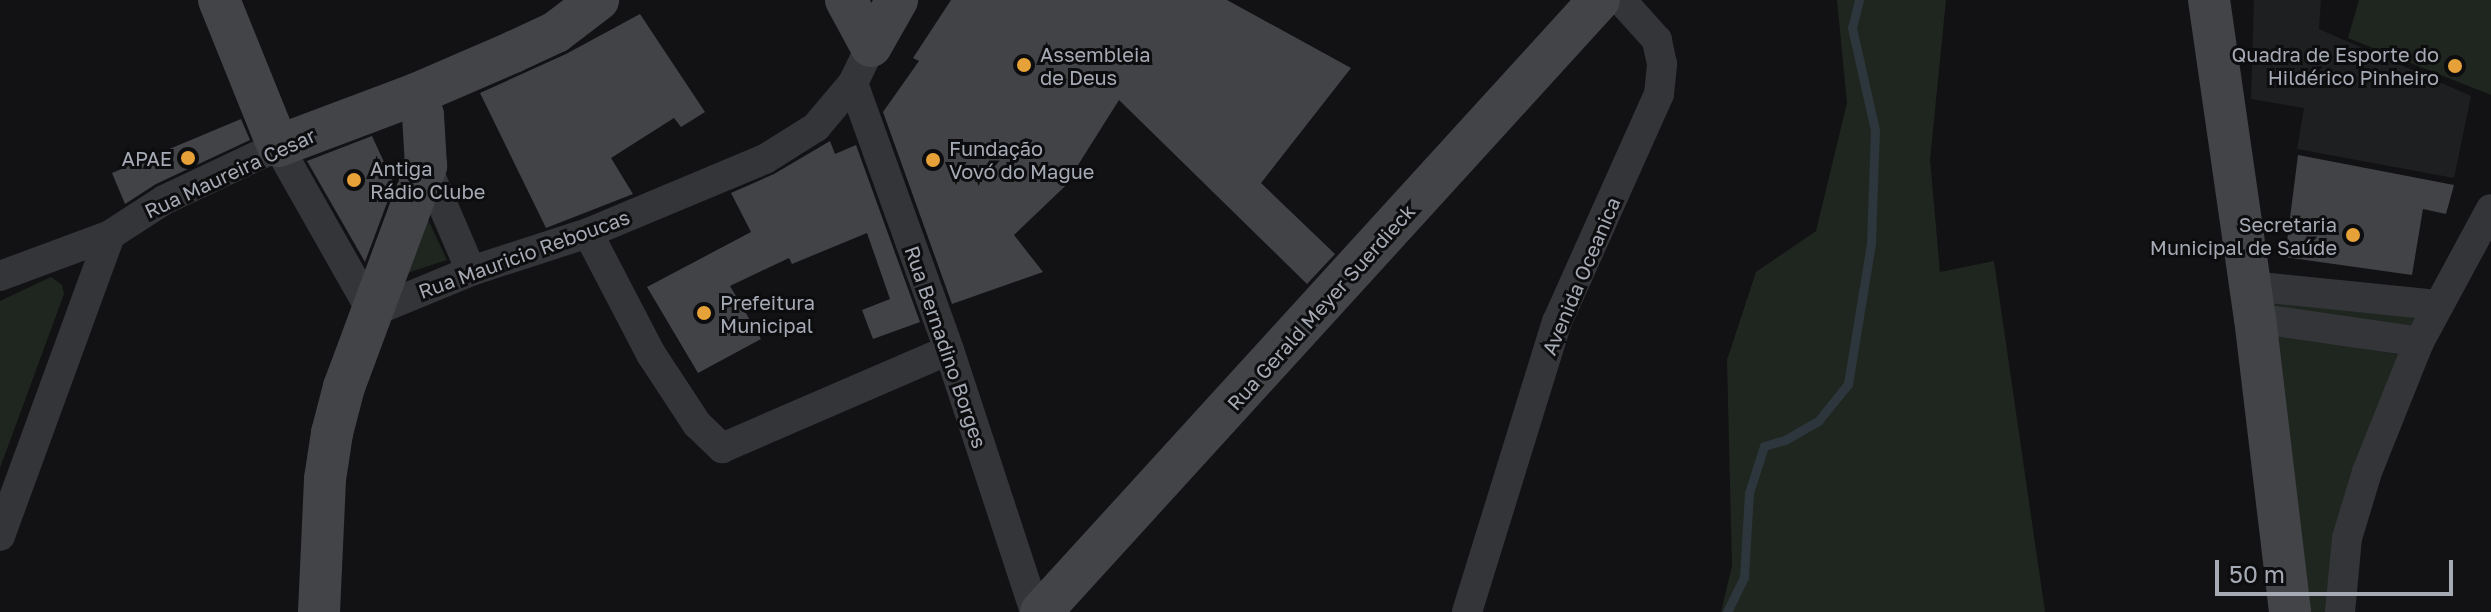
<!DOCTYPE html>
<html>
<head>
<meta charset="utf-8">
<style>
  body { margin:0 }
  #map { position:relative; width:2491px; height:612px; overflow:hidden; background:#121214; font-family:"Golos Text",sans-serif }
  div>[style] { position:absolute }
  .built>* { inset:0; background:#1e1f21 }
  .green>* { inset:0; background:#1f261f }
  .stream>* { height:9px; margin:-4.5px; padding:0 4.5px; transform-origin:4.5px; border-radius:4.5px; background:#2d363c }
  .building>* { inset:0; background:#414347 }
  .street>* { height:30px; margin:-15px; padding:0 15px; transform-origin:15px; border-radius:15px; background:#343539 }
  .secondary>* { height:42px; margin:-21px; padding:0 21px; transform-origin:21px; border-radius:21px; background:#424448 }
  .dots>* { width:22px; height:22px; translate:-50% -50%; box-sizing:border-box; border:4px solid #0d0d0f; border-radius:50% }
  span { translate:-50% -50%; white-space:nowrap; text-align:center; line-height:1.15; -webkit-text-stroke:6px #0d0d0f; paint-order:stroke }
  .poi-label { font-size:20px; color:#a5aab4 }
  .left { translate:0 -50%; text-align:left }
  .right { translate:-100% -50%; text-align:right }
  .street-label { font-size:20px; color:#a5aab4 }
  .scale { position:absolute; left:2215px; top:560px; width:238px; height:36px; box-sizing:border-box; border:4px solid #a5aab4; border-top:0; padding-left:10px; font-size:24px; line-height:28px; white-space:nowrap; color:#a5aab4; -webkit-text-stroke:6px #0d0d0f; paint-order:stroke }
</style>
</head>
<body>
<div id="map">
  <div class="built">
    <div style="clip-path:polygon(2254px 0,2321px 0,2319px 29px,2471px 96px,2454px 178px,2297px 149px,2304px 108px,2251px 99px)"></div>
  </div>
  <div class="green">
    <div style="clip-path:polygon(1837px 0,1946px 0,1930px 160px,1940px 272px,1994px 261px,2045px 612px,1721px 612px,1732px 566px,1727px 360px,1756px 272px,1816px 231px,1847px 103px)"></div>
    <div style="clip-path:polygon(2359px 0,2491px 0,2491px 95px,2348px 38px)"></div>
    <div style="clip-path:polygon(425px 213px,447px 260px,404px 274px)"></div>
    <div style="clip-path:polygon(51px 277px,62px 285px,64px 294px,0 468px,0 301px)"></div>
    <div style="clip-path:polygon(2268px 297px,2419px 312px,2412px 330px,2270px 310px)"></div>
    <div style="clip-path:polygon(2267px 333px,2402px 355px,2330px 612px,2302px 612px)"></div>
  </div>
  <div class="stream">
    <div style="left:1727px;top:612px;width:39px;rotate:-64deg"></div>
    <div style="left:1744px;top:577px;width:84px;rotate:-86.6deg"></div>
    <div style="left:1749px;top:493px;width:49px;rotate:-72.3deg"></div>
    <div style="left:1764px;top:446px;width:22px;rotate:-16deg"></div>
    <div style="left:1785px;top:440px;width:39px;rotate:-30deg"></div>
    <div style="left:1819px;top:420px;width:46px;rotate:-51.1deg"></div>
    <div style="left:1848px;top:384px;width:143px;rotate:-80.7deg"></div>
    <div style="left:1871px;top:243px;width:113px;rotate:-88deg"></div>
    <div style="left:1875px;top:130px;width:105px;rotate:-102.7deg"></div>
    <div style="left:1852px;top:28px;width:29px;rotate:-76deg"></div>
  </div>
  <div class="building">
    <div style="clip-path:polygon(951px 0,1227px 0,1351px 68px,1261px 183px,1335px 254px,1307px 284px,1119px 100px,1078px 165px,1082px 170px,1014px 235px,1043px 272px,952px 304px,883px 112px,919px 61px,913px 58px)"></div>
    <div style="clip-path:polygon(640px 14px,705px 112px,681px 127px,674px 118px,611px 158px,633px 194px,546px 228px,480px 93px,566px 54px)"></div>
    <div style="clip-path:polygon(241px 119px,250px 140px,156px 184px,125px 204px,112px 173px)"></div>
    <div style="clip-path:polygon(372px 136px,394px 184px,365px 262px,307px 161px)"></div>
    <div style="clip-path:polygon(830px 141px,835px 154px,856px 145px,920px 322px,873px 339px,862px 310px,890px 299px,867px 233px,792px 264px,789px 258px,730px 286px,761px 339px,698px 373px,647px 287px,751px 232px,731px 193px,774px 174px)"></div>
    <div style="clip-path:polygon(2298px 155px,2454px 185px,2446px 214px,2423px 209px,2412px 275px,2285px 257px)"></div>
  </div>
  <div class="street">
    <div style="left:853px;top:83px;width:284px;rotate:70.2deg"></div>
    <div style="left:949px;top:350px;width:276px;rotate:71.8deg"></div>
    <div style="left:426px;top:166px;width:114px;rotate:66.8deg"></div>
    <div style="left:588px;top:233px;width:136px;rotate:62.5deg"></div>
    <div style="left:651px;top:354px;width:84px;rotate:56.7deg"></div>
    <div style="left:697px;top:424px;width:35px;rotate:44deg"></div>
    <div style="left:722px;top:448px;width:247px;rotate:-23.4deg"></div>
    <div style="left:0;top:276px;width:117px;rotate:-20.4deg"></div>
    <div style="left:2250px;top:286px;width:188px;rotate:5.8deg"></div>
    <div style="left:2255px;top:318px;width:166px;rotate:8.3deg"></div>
    <div style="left:0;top:536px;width:320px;rotate:-69.9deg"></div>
    <div style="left:110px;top:235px;width:64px;rotate:-32.9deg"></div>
    <div style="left:164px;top:200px;width:126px;rotate:-25.3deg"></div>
    <div style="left:278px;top:146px;width:191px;rotate:60.5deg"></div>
    <div style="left:372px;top:312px;width:107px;rotate:-22.5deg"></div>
    <div style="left:471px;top:271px;width:123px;rotate:-18deg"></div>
    <div style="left:588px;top:233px;width:192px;rotate:-22.7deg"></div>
    <div style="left:765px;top:159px;width:60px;rotate:-32.1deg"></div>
    <div style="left:816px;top:127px;width:57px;rotate:-49.9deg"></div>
    <div style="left:853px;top:83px;width:41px;rotate:-64.1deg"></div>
    <div style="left:1467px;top:612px;width:304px;rotate:-72.8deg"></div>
    <div style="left:1557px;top:322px;width:250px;rotate:-65.9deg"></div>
    <div style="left:1659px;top:94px;width:30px;rotate:-84deg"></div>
    <div style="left:1662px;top:64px;width:25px;rotate:-102deg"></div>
    <div style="left:1657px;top:40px;width:54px;rotate:-132deg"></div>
    <div style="left:2340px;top:612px;width:74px;rotate:-84.6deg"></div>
    <div style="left:2347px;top:538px;width:69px;rotate:-73.1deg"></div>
    <div style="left:2367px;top:472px;width:140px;rotate:-68.2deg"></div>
    <div style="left:2419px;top:342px;width:151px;rotate:-61.6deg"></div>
  </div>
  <div class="secondary">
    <div style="left:219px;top:0;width:157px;rotate:68deg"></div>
    <div style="left:278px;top:146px;width:147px;rotate:-20.6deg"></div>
    <div style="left:416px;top:94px;width:106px;rotate:-23.4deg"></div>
    <div style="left:513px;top:52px;width:47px;rotate:-24.9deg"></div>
    <div style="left:556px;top:32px;width:53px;rotate:-37.3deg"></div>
    <div style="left:846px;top:0;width:52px;rotate:61.5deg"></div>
    <div style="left:2209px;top:0;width:321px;rotate:81.8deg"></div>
    <div style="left:2255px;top:318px;width:296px;rotate:83.2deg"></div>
    <div style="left:871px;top:46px;width:53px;rotate:-60.5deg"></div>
    <div style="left:319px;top:612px;width:133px;rotate:-87.4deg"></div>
    <div style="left:325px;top:479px;width:47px;rotate:-81.3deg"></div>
    <div style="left:332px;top:433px;width:48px;rotate:-75.4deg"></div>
    <div style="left:344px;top:387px;width:236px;rotate:-69.6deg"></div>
    <div style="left:426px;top:166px;width:51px;rotate:-93.4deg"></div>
    <div style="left:423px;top:115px;width:22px;rotate:-108deg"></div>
    <div style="left:1041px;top:612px;width:828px;rotate:-47.64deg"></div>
  </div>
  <div class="dots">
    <div style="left:1024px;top:65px;background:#e6a238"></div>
    <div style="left:2455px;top:66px;background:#e6a238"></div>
    <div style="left:188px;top:158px;background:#e6a238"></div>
    <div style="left:933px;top:160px;background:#e6a238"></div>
    <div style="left:354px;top:180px;background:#e6a238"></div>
    <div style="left:2353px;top:235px;background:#e6a238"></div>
    <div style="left:704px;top:313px;background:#e6a238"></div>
  </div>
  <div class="poi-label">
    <span class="left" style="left:1040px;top:66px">Assembleia<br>de Deus</span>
    <span class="right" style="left:2439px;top:66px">Quadra de Esporte do<br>Hildérico Pinheiro</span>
    <span class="left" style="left:949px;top:160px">Fundação<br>Vovó do Mague</span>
    <span class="right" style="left:172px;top:158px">APAE</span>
    <span class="left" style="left:370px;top:180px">Antiga<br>Rádio Clube</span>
    <span class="right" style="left:2337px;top:236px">Secretaria<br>Municipal de Saúde</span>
    <span class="left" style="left:720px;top:314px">Prefeitura<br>Municipal</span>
  </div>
  <div class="street-label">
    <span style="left:230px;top:173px;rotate:-25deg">Rua Maureira Cesar</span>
    <span style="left:524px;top:254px;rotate:-20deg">Rua Mauricio Reboucas</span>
    <span style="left:1581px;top:276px;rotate:-67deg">Avenida Oceanica</span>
    <span style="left:1321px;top:307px;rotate:-48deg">Rua Gerald Meyer Suerdieck</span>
    <span style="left:946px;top:347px;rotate:71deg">Rua Bernadino Borges</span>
  </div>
  <div class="scale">50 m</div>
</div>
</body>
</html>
